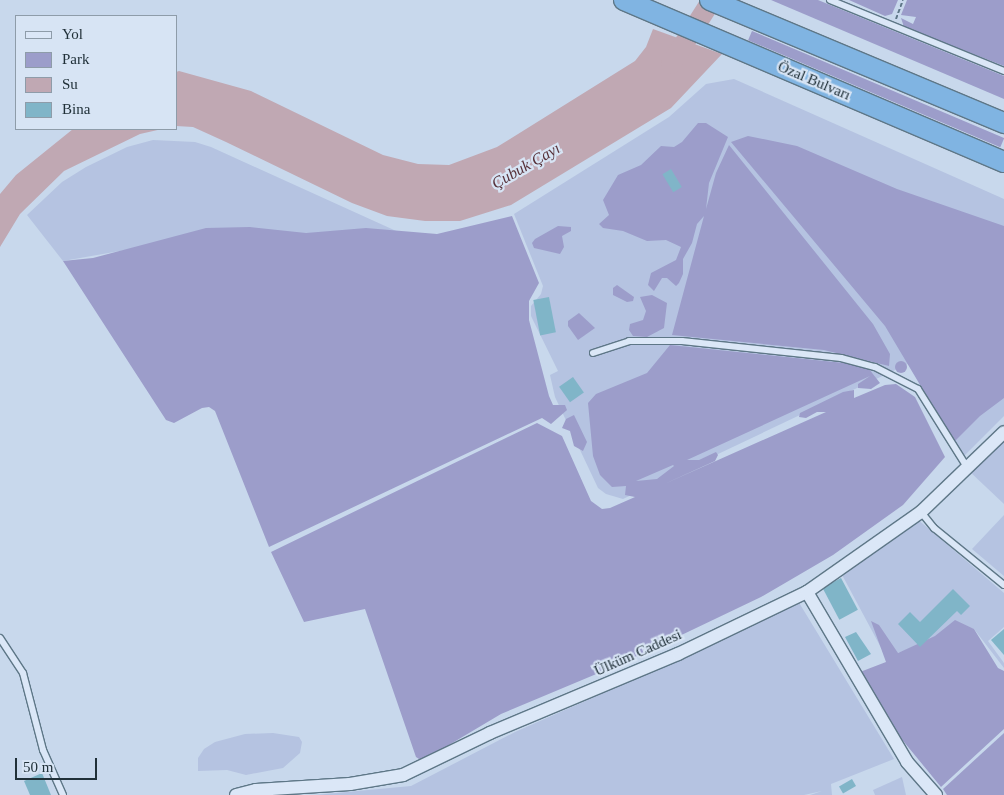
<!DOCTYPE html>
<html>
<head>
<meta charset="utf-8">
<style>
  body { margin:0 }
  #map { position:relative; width:1004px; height:795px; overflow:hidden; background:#c8d8ec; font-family:"Times New Roman",serif }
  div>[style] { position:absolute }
  .farmland>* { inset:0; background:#b5c3e1 }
  .green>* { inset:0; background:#9c9dca; transform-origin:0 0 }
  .round { border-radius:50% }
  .water>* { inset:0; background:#c0a8b3 }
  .river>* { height:20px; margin:-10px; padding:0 10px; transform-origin:10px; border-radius:10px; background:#c0a8b3 }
  .building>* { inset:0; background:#80b5c8; transform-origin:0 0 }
  .path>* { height:2px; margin-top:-1px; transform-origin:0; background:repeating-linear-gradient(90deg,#5e7787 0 4px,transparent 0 6.5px) }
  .roads { filter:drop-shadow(1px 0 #5e7787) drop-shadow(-1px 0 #5e7787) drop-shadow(0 1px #5e7787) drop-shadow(0 -1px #5e7787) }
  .service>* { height:6px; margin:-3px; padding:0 3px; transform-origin:3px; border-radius:3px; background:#dbe7f7 }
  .minor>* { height:12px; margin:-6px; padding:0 6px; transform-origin:6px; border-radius:6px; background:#dbe7f7 }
  .trunk>* { height:20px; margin:-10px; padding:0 10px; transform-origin:10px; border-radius:10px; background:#80b4e2 }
  span { translate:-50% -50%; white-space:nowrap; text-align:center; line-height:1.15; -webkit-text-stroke:4.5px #d7e4f4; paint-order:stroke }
  .street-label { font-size:15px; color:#203038 }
  .water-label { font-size:16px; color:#573139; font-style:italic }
  .legend { position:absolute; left:15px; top:15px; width:162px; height:115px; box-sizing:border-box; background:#d7e4f4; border:1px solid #8e9ca9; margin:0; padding:6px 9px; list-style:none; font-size:15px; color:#203038 }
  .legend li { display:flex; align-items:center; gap:10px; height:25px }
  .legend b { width:25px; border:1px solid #8e9ca9 }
  .scale { position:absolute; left:15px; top:758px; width:82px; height:22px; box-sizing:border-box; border:2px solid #203038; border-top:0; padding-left:6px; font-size:15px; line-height:18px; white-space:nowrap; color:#203038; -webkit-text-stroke:4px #d7e4f4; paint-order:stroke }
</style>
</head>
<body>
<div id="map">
  <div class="farmland">
    <div style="clip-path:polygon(734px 79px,1004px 199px,1004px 416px,963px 457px,912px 362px,623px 499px,606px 494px,598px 488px,555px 397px,550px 375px,558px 371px,531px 316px,531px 306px,541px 294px,543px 286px,514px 214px,669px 117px,706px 84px)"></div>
    <div style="clip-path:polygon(153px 140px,195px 142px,211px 147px,405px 235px,222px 233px,63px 261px,27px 215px,62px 182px,86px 167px,127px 147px)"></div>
    <div style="clip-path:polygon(1004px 438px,1004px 504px,968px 470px)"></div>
    <div style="clip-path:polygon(1004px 515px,1004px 576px,972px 549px)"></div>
    <div style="clip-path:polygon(916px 518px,1004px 593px,1004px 627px,988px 641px,1004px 663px,1004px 668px,974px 629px,970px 628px,886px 657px,840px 571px)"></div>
    <div style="clip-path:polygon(798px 601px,894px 759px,831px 784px,832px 795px,810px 795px,822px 791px,804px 795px,315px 795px,411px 786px,515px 732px,667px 665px)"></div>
    <div style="clip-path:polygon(273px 733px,299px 737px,302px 742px,300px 753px,283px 768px,246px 775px,227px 770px,198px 771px,198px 758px,204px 749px,215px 742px,245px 734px)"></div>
    <div style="clip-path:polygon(902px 777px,906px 795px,875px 795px,873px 790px)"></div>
  </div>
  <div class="green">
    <div style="clip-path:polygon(771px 0,818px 0,1004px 76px,1004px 99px)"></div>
    <div style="clip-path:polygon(849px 0,898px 0,892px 14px,885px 16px)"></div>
    <div style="clip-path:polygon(907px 0,1004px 0,1004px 66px,904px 27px,901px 18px,913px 24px,916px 17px,901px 15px)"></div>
    <div style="left:752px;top:31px;width:274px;height:10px;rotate:23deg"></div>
    <div style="clip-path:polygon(698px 123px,706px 123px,728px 137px,709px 183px,706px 209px,716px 173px,729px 145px,873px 324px,890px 354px,889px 366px,824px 350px,672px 335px,704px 216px,697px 224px,692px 243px,683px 259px,683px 274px,679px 283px,676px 286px,667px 278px,662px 278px,654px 291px,648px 285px,651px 273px,676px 260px,681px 247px,666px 240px,647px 241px,623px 231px,603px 228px,599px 224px,609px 215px,603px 200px,618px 175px,641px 165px,661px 146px,674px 147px,682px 142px)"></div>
    <div style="clip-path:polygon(748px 136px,797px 146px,897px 189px,1004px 226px,1004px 398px,980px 416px,954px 442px,885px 326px,731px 142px)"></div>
    <div style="clip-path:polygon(512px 216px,539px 283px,529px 301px,529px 320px,549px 396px,553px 405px,565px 405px,567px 410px,551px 424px,542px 418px,269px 547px,215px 411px,209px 407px,202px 408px,174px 423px,166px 420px,63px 261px,93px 258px,206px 228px,250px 227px,306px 233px,366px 228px,437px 234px)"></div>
    <div style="clip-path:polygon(558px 226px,571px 227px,571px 231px,562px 236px,564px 247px,560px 254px,534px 248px,532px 243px,535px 239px)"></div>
    <div style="clip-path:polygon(617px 285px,634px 297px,633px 301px,627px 302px,613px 295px,613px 288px)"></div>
    <div style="clip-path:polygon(652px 295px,667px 303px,664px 328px,647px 337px,633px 336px,629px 330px,630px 324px,643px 320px,646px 311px,640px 297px)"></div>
    <div style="clip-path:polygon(579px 313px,595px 328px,578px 340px,568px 326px,568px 321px)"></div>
    <div style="clip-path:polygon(evenodd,670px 345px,844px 363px,869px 369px,880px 383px,871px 389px,858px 388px,858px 384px,870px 376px,687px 460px,699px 460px,716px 452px,718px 455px,715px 461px,662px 485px,826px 412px,817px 412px,806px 418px,799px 417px,800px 413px,843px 392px,854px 390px,854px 398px,885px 385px,896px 384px,915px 397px,945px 457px,903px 505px,833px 555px,761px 597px,625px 662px,501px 714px,422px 761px,416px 757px,365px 609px,304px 622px,271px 552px,537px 423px,562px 436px,591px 501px,602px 509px,610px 508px,635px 497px,625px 495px,626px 486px,612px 487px,600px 475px,593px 456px,588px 403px,596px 394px,647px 373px,670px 345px,674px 466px,657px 479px,636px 481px,673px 465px,674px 466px)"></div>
    <div class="round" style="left:895px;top:361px;width:12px;height:12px"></div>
    <div style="clip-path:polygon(574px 415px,587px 442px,583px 451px,574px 446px,570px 431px,562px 428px,566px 419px)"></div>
    <div style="clip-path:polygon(955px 620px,974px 629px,998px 668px,1004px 671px,1004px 729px,941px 787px,895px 731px,860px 672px,886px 662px,871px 621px,879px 625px,898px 653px,935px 636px)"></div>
    <div style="clip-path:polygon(1004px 733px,1004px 795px,947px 795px,943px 789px)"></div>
  </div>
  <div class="water">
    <div style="clip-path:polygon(653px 29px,722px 54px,671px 108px,511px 205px,460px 221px,425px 221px,387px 216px,352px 203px,226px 142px,193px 127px,176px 126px,176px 72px,179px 71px,251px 91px,383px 155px,418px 164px,449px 165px,497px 147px,635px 61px,646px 47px)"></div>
    <div style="clip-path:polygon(73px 129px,162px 129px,140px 134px,64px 171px,20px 214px,0 247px,0 194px,16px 175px)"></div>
  </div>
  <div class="river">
    <div style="left:671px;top:64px;width:76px;rotate:-57.4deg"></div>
  </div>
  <div class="building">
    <div style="left:671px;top:169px;width:21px;height:10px;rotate:59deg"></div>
    <div style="left:549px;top:297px;width:36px;height:16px;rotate:79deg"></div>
    <div style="left:573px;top:377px;width:19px;height:17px;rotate:55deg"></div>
    <div style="left:841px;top:578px;width:36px;height:21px;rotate:62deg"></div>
    <div style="clip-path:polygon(953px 589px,970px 606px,961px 615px,957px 611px,920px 647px,898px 624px,910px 612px,920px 622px)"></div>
    <div style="clip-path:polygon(1004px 629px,1004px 655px,991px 640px)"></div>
    <div style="clip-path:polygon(856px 632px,871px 654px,858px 661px,845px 637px)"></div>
    <div style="clip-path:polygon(42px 773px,51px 795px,30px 795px,24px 781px)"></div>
    <div style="left:852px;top:779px;width:8px;height:15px;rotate:60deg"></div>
  </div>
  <div class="path">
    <div style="left:896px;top:19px;width:20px;rotate:-70deg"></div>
  </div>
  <div class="roads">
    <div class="service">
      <div style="left:830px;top:0;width:188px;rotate:22.2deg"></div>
      <div style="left:593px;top:353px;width:38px;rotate:-18deg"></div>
      <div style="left:629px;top:341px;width:53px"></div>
      <div style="left:682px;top:341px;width:160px;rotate:6.1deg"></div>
      <div style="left:841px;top:358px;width:35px;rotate:15deg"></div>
      <div style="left:875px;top:367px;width:48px;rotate:27.1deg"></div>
      <div style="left:918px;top:389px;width:92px;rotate:57.9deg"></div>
      <div style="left:921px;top:512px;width:21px;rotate:51deg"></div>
      <div style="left:934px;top:528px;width:90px;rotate:39.2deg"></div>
      <div style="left:0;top:638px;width:42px;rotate:56.7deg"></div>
      <div style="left:23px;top:673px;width:80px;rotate:75.4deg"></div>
      <div style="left:43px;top:750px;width:49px;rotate:66deg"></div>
    </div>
    <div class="minor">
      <div style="left:807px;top:592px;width:197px;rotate:59.5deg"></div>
      <div style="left:907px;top:762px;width:44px;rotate:48.7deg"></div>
      <div style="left:236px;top:795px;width:21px;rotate:-14deg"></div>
      <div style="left:256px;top:790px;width:94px;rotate:-3.7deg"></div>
      <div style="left:350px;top:784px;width:54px;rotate:-9.6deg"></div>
      <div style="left:403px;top:775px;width:97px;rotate:-25.8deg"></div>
      <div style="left:490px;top:733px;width:204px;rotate:-22.8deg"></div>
      <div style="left:678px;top:654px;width:143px;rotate:-25.7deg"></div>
      <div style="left:807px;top:592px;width:139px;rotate:-35.1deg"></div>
      <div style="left:921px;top:512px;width:115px;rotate:-43.9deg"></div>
    </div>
    <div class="trunk">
      <div style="left:624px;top:0;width:413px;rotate:23.1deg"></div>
      <div style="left:710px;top:0;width:319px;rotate:22.7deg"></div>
    </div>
  </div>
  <div class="street-label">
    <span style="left:814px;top:81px;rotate:23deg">Özal Bulvarı</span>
    <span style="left:638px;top:653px;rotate:-24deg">Ülküm Caddesi</span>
  </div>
  <div class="water-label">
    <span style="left:526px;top:166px;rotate:-30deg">Çubuk Çayı</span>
  </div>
  <ul class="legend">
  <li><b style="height:6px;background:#dbe7f7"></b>Yol</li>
  <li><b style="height:14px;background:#9c9dca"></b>Park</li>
  <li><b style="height:14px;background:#c0a8b3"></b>Su</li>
  <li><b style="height:14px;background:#80b5c8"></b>Bina</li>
  </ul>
  <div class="scale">50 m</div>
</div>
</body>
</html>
